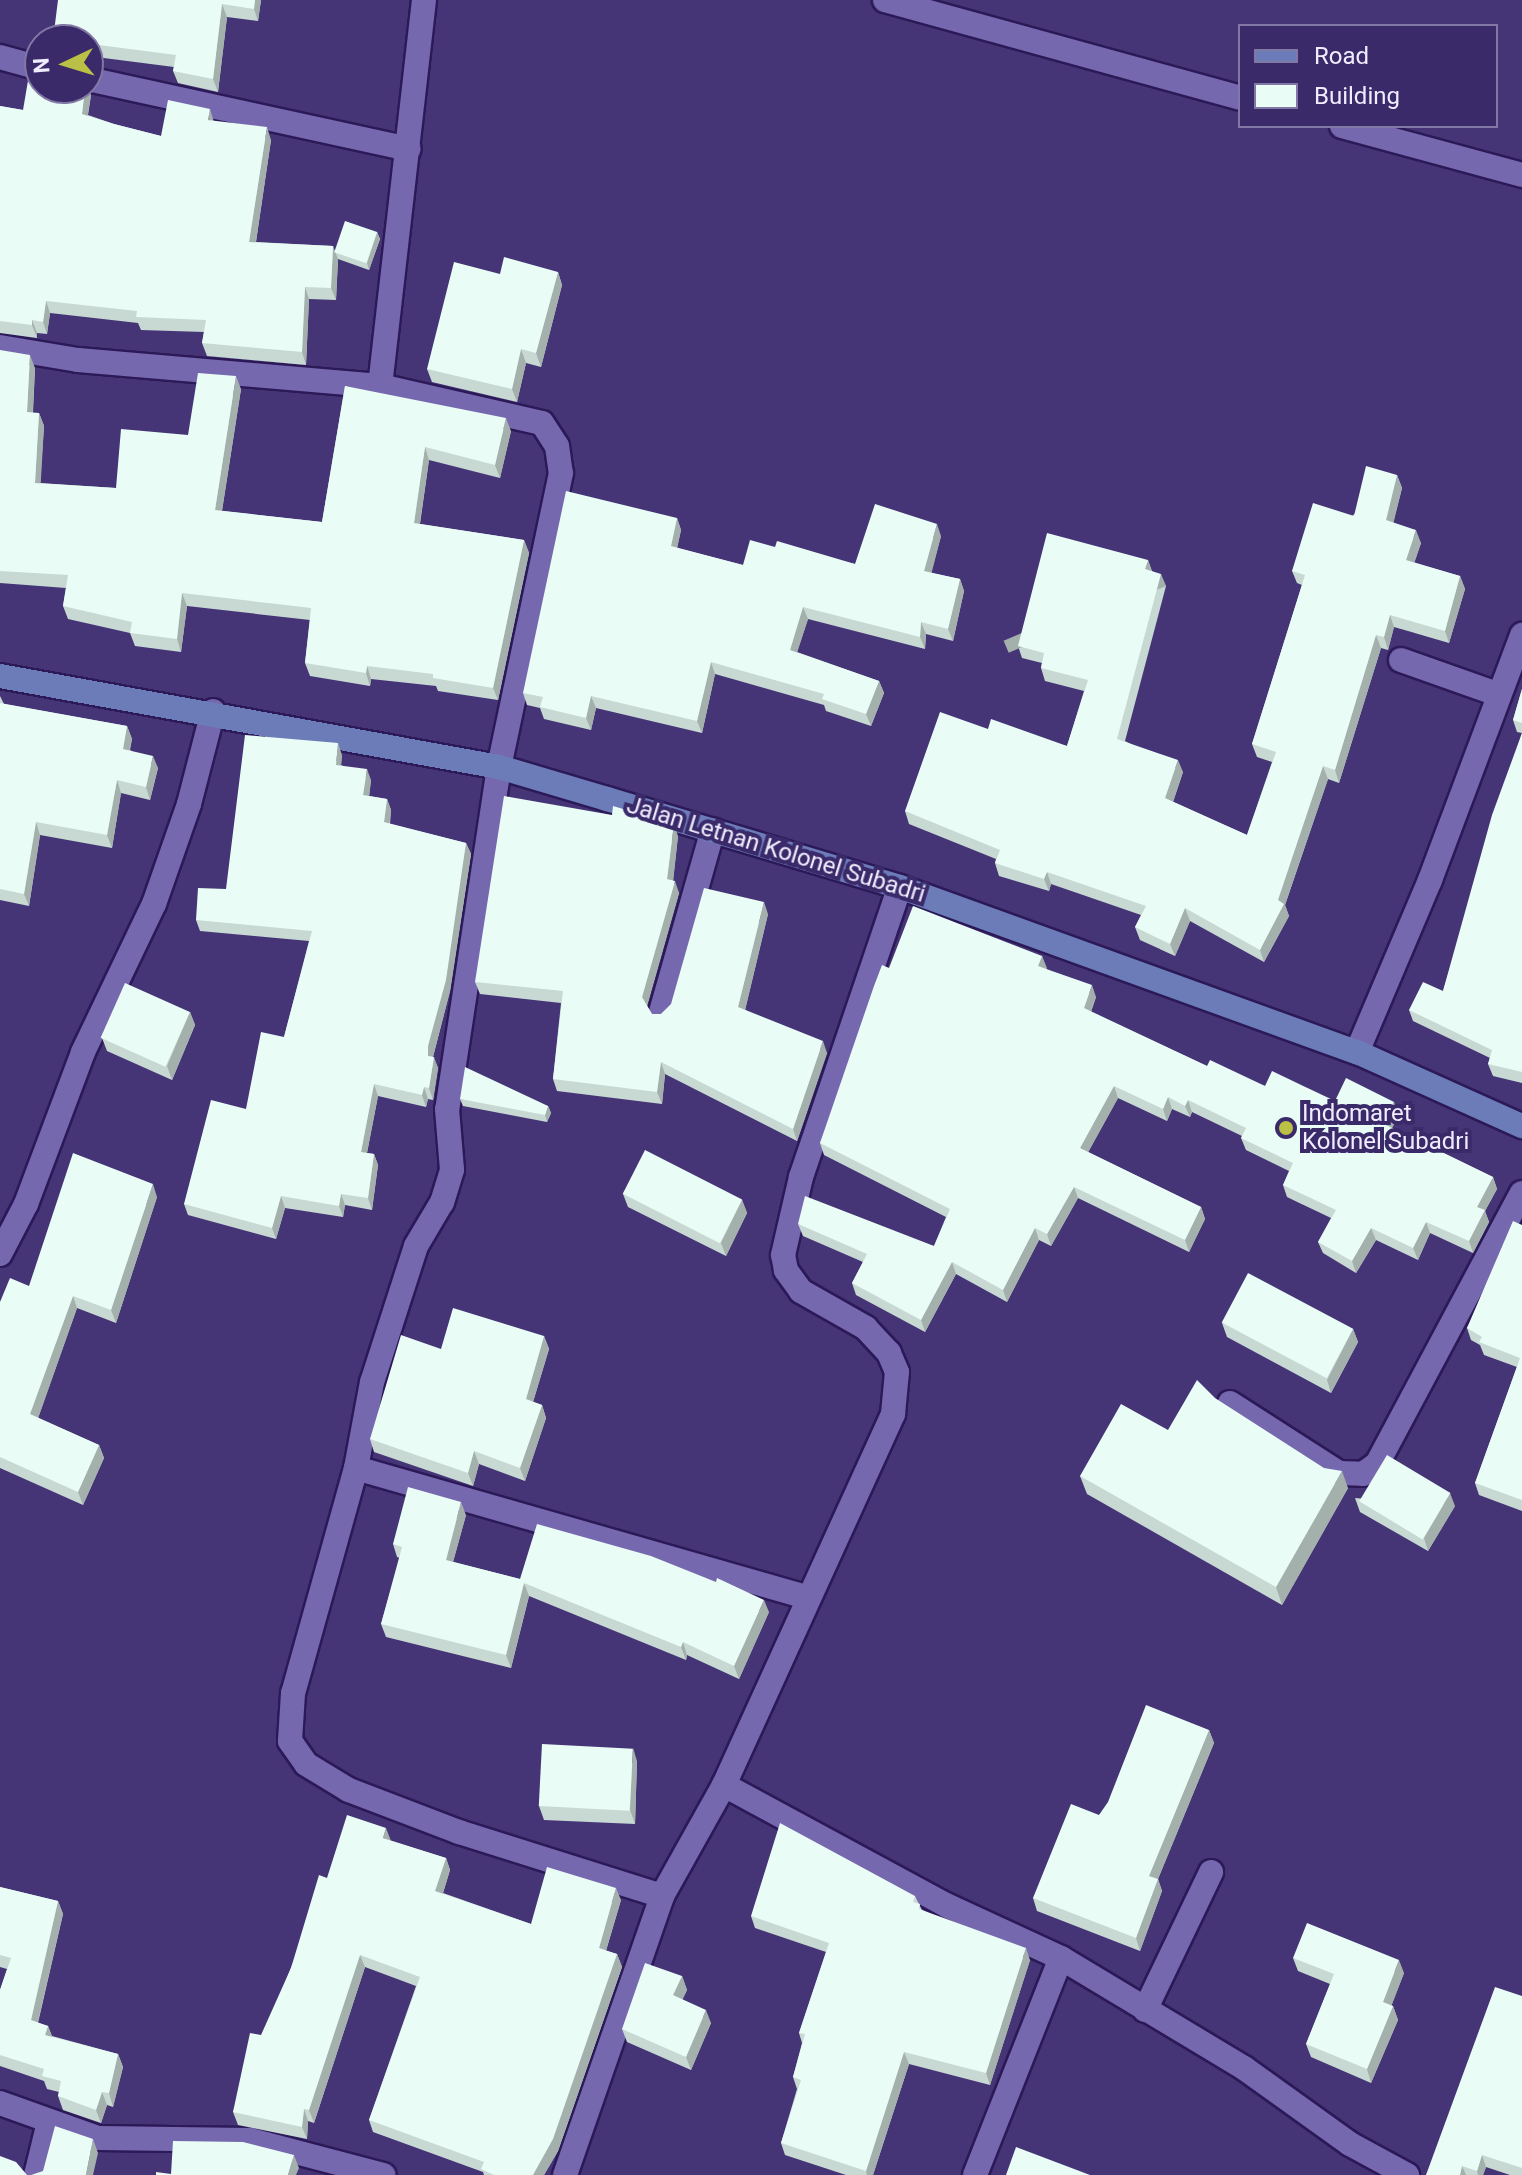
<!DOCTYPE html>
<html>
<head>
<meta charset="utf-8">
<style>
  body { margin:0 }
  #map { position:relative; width:1522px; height:2175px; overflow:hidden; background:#453576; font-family:Roboto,sans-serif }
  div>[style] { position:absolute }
  .roads { filter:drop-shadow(2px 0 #2c1958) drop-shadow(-2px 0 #2c1958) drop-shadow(0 2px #2c1958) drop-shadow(0 -2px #2c1958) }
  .lane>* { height:24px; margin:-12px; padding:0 12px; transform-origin:12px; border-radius:12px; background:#7668ae }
  .street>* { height:24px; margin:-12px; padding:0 12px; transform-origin:12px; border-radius:12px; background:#7668ae }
  .secondary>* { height:24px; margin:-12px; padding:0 12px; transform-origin:12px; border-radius:12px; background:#6b7cb9 }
  .wall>* { inset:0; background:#c8d9d3 }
  .shaded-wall>* { inset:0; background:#a3b0ac; transform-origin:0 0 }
  .building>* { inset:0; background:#e9fcf5; transform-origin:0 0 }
  .dots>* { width:22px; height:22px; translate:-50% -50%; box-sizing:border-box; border:4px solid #3a2a6a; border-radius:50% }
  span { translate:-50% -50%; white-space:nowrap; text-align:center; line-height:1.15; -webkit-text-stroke:8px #3a2a6a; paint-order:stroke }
  .street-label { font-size:24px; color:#efedfd }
  .poi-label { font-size:24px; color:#efedfd }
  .left { translate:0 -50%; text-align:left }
  .legend { position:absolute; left:1238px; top:24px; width:260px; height:104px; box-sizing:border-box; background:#3a2a6a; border:2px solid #8278a5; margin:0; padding:10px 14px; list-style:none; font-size:24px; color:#efedfd }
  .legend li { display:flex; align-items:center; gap:16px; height:40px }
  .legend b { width:40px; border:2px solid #8278a5 }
  .north { position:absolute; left:24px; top:24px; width:80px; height:80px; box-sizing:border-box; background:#3a2a6a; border:2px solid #8278a5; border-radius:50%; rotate:266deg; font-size:22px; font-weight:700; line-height:32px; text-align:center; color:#efedfd }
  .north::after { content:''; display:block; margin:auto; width:28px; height:36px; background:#bac045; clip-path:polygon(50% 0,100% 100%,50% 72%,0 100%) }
</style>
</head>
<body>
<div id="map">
  <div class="roads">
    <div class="lane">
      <div style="left:1401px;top:660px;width:102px;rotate:19.5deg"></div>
    </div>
    <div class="street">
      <div style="left:424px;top:0;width:388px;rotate:96.5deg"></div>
      <div style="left:380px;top:386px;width:166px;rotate:12.9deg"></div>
      <div style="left:542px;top:423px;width:27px;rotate:57deg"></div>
      <div style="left:557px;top:446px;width:27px;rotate:82deg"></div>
      <div style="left:561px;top:473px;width:300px;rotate:101.9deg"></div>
      <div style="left:499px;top:767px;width:346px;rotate:98.6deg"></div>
      <div style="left:447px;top:1109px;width:61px;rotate:85.3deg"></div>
      <div style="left:452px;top:1170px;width:34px;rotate:107deg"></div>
      <div style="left:442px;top:1202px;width:51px;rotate:120.6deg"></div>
      <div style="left:416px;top:1246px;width:143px;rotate:107.9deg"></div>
      <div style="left:372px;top:1382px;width:87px;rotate:100.5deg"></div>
      <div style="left:356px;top:1468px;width:469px;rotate:16deg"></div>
      <div style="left:885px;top:0;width:368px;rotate:15.4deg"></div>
      <div style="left:0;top:57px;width:41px;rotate:15.4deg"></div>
      <div style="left:88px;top:79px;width:328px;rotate:12.3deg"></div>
      <div style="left:1342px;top:126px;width:187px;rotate:15.2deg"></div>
      <div style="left:0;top:347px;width:79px;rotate:9.5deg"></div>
      <div style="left:78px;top:360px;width:303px;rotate:4.9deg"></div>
      <div style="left:661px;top:1012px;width:189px;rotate:-74.1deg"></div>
      <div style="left:1357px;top:1052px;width:187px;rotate:-67deg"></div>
      <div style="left:1430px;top:880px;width:262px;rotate:-69.4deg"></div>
      <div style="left:0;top:1254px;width:56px;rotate:-62.5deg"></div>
      <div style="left:26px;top:1204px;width:162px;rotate:-69.4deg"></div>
      <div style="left:83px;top:1052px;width:164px;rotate:-64.4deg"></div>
      <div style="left:154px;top:904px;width:106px;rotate:-70.7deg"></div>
      <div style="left:189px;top:804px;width:96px;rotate:-75.5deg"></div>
      <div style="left:1230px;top:1403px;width:130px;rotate:32.7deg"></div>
      <div style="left:1339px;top:1473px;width:24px;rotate:2deg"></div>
      <div style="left:1363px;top:1474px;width:17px;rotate:-36deg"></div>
      <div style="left:1377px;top:1464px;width:307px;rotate:-61.9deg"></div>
      <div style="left:356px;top:1468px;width:234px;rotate:105.6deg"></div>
      <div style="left:293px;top:1693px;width:48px;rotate:93.6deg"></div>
      <div style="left:290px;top:1741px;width:28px;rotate:55deg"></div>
      <div style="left:306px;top:1764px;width:50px;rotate:31.2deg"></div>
      <div style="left:349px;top:1790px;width:118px;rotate:20.9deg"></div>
      <div style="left:459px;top:1832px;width:213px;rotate:17.5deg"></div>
      <div style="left:724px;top:1785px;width:255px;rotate:28.4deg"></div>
      <div style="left:948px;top:1906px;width:124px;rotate:24.7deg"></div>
      <div style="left:1061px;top:1958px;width:214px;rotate:31deg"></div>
      <div style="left:1244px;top:2068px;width:130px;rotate:35.6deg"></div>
      <div style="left:1350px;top:2144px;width:65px;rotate:28.5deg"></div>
      <div style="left:1145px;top:2010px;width:153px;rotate:-64.4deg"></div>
      <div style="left:0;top:2103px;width:104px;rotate:19.7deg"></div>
      <div style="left:98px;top:2138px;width:152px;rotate:0.8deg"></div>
      <div style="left:250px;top:2140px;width:138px;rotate:14.7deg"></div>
      <div style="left:36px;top:2175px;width:55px;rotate:-76.2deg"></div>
      <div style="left:565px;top:2175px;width:295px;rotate:-70.8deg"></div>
      <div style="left:662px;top:1896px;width:127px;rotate:-60.8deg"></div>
      <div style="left:724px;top:1785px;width:408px;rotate:-65.5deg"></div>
      <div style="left:893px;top:1414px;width:42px;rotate:-84.6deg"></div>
      <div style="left:897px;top:1372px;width:21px;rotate:-113deg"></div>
      <div style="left:889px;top:1353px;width:34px;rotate:-133deg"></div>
      <div style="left:866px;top:1328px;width:75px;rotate:-150.4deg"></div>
      <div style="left:801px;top:1291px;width:26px;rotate:-126deg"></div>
      <div style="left:786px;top:1270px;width:15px;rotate:-101deg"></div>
      <div style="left:783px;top:1255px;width:80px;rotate:-77deg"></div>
      <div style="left:801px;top:1177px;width:306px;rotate:-71.2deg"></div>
      <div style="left:975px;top:2175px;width:233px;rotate:-68.4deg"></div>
    </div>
    <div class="secondary">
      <div style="left:0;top:676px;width:507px;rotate:10.34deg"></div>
      <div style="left:499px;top:767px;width:113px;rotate:16.5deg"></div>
      <div style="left:607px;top:799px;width:306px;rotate:16.7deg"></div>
      <div style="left:900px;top:887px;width:486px;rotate:19.9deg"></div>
      <div style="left:1357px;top:1052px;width:181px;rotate:24.2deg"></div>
    </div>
  </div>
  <div class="wall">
    <div style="clip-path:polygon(58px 0,261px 0,258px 21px,227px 17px,218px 92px,178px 83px,173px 71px,174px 67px,96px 57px,95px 65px,88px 67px,88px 40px)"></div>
    <div style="clip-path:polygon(91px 95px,88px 115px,114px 124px,161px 136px,214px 121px,271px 140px,256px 242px,333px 246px,335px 252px,377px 232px,380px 239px,369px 270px,338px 259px,336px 300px,309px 299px,306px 365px,207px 356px,202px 343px,204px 332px,141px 330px,138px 323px,50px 313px,47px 334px,37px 333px,37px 338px,0 333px,0 106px,23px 110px)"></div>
    <div style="clip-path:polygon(558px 272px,562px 285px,541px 367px,526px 363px,517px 402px,432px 382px,427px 369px)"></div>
    <div style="clip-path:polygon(0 350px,35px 368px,33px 413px,39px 413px,44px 426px,40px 483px,116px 488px,188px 435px,241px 389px,222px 511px,322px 522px,345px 386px,511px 431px,500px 478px,429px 460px,420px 524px,524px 540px,529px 553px,498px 700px,438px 691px,436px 686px,371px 679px,370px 686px,310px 676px,305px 663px,310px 620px,187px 606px,181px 652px,135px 646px,130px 633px,68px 619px,63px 606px,66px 588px,0 583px)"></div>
    <div style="clip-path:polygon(1397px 475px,1402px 488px,1393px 523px,1421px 543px,1414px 563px,1460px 576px,1465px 589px,1449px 643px,1394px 627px,1388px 650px,1381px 648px,1339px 783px,1328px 779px,1285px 905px,1289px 916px,1264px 962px,1190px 921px,1175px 956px,1140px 940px,1135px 927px,1141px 915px,1051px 884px,1049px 891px,999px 876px,995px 863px,996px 859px,909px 824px,905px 811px,988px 729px,1067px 746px,1084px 691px,1045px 681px,1041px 668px,1042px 663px,1022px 658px,1018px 646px,1148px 560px,1152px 571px,1166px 586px,1125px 741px,1183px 772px,1173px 802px,1247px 835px,1272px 762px,1257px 757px,1252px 744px,1302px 585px,1297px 583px,1292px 571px)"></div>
    <div style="clip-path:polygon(677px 518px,681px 530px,677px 548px,743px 565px,775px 547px,855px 564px,941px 536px,931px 573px,960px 579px,964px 591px,953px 641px,926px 634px,925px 649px,808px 619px,797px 652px,879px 681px,884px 693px,871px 726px,826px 711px,824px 705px,715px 674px,702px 733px,596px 708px,591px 730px,544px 719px,540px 708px,527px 705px,523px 693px)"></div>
    <div style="clip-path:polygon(1522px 689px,1522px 1083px,1493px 1076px,1488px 1064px,1490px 1058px,1413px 1021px,1409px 1010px,1443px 991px,1522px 733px,1517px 732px,1513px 720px)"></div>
    <div style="clip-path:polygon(0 696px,4px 704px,127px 726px,132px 739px,130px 750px,158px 768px,150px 800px,121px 793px,112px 848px,40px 835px,29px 906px,0 900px)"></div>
    <div style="clip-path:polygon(342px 755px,341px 765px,371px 780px,369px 796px,387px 799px,391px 810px,390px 824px,466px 843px,471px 854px,450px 991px,433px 1057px,438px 1068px,433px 1100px,428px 1099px,426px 1107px,378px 1096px,367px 1153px,374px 1154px,378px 1165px,372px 1210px,345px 1205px,343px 1217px,285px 1208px,276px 1239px,188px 1215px,184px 1204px,246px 1109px,284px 1037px,309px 941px,200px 931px,196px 920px,226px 889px)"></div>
    <div style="clip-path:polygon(678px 836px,673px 881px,679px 893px,647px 1006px,652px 1014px,661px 1014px,768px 914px,745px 1010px,827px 1053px,797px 1141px,665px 1074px,662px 1104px,557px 1091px,553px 1079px,561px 1003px,480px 994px,475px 982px)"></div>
    <div style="clip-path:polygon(1042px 956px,1046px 969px,1096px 997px,1091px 1012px,1207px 1066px,1265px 1086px,1399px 1114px,1392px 1128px,1493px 1177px,1497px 1189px,1485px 1211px,1489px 1222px,1473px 1253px,1430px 1233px,1418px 1260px,1376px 1240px,1356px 1273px,1323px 1253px,1318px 1242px,1331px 1218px,1287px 1197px,1283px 1185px,1289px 1171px,1246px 1150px,1241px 1138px,1242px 1136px,1192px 1112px,1190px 1117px,1172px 1109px,1167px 1121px,1118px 1098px,1088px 1152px,1201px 1207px,1205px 1219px,1189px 1252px,1078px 1198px,1051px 1246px,1039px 1240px,1007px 1302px,956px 1274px,925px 1332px,856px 1295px,852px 1283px,863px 1262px,803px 1236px,798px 1224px,934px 1246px,946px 1217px,824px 1155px,820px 1143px,889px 968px)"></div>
    <div style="clip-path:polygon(190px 1012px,195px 1025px,172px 1080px,107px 1051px,102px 1038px)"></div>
    <div style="clip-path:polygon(460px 1099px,548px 1106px,551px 1113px,547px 1122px,463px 1106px)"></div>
    <div style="clip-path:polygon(623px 1194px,742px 1200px,747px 1213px,726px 1256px,628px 1207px)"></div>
    <div style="clip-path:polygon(157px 1197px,116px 1323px,77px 1308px,38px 1418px,99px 1445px,104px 1458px,83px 1505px,0 1468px,0 1302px,29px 1286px)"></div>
    <div style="clip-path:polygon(1522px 1225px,1522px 1511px,1479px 1495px,1475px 1483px,1517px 1367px,1484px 1355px,1480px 1345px,1471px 1340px,1467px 1328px)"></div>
    <div style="clip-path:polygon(1222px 1323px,1353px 1329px,1358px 1342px,1331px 1393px,1227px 1337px)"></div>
    <div style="clip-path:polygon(544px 1336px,549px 1349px,533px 1402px,542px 1405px,546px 1418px,525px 1481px,479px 1464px,473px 1486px,374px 1452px,370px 1439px,441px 1349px)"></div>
    <div style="clip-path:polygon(1168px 1430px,1348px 1488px,1282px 1605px,1087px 1494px,1080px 1476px)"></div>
    <div style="clip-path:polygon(1355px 1498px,1455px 1506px,1428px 1551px,1360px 1512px)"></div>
    <div style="clip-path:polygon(466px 1515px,453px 1562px,520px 1579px,769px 1612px,739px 1679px,687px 1655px,686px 1660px,529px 1596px,511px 1668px,386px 1637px,381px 1624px,400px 1558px,397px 1557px,393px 1544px)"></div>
    <div style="clip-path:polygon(1209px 1730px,1214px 1743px,1158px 1879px,1162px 1891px,1140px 1951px,1037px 1911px,1033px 1898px,1099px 1815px)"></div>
    <div style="clip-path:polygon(637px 1761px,635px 1824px,544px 1820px,539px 1806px)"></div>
    <div style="clip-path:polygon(391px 1841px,446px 1858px,450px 1870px,443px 1893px,531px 1924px,621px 1900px,606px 1951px,617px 1954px,622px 1967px,558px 2151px,544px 2175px,484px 2175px,483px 2172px,373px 2132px,369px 2120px,416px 1986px,365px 1967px,314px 2123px,308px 2121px,307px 2139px,238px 2125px,233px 2112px,327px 1878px)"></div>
    <div style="clip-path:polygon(0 1887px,58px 1901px,63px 1914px,38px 2023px,48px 2026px,52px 2036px,118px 2054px,123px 2067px,113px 2107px,107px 2105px,101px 2123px,63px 2110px,58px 2096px,59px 2092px,47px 2089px,44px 2081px,0 2066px,0 1990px,7px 1969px,0 1967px)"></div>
    <div style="clip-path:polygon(915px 1896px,922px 1910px,1030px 1960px,990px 2085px,909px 2064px,873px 2175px,846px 2175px,785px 2155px,781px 2143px,797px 2089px,793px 2077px,802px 2043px,799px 2033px,826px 1952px,755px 1928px,751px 1916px)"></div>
    <div style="clip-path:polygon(1293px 1958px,1404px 1973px,1391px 2006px,1393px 2006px,1398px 2020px,1371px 2083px,1311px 2057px,1306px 2044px,1330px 1984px,1298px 1971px)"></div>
    <div style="clip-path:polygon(682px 1976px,687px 1990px,682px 2000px,711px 2023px,691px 2070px,627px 2042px,622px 2029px)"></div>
    <div style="clip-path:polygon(1522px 1996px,1522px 2175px,1510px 2175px,1486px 2167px,1483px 2175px,1426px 2175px)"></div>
  </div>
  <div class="shaded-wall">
    <div style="clip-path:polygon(255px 0,261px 0,258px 21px,254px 9px)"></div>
    <div style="clip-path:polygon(222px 4px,227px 17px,218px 92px,213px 79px)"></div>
    <div style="clip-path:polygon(91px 44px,96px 57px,95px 65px,90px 52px)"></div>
    <div style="clip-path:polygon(85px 88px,88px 88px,91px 95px,86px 126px,82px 114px)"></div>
    <div style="clip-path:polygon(210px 109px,214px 122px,208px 120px)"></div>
    <div style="clip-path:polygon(267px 127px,271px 140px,254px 255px,249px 242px)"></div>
    <div style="clip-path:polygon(377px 232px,380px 239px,369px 270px,367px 263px)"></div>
    <div style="clip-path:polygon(333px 246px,338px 259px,336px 300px,331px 288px)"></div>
    <div style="clip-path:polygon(558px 272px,562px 285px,541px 367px,536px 353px)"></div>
    <div style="clip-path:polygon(305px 287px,309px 299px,306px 365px,302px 352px)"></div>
    <div style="clip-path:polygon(46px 301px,50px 313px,47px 334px,43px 322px)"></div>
    <div style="clip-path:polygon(32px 320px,37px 333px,37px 338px,32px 325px)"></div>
    <div style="clip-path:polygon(521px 349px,526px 363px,517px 402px,512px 389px)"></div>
    <div style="clip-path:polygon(30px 355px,35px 368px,32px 425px,27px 412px)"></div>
    <div style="clip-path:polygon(236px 376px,241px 389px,220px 523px,215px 510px)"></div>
    <div style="clip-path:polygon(39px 413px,44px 426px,40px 496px,35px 483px)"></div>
    <div style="clip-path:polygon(506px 418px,511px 431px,500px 478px,495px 465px)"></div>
    <div style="clip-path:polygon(425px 447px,429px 460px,418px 536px,414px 523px)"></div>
    <div style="clip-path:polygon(1397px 475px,1402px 488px,1391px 533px,1386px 520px)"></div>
    <div style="clip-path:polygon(677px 518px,681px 530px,675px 558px,671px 546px)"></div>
    <div style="clip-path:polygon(937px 524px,941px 536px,929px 583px,924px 571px)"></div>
    <div style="clip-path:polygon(1416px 530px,1421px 543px,1411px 573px,1406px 560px)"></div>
    <div style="clip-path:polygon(524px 540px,529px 553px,498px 700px,493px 688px)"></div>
    <div style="clip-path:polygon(1148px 560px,1152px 573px,1145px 569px)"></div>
    <div style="left:1161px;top:574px;width:13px;height:171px;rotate:67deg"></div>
    <div style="clip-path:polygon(1460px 576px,1465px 589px,1449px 643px,1445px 631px)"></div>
    <div style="clip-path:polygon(960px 579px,964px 591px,953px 641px,948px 629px)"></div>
    <div style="clip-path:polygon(182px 593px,187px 606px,181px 652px,177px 639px)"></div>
    <div style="clip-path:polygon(803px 607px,808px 619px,794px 662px,790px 650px)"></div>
    <div style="clip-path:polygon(1390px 615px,1394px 627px,1388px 650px,1384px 637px)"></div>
    <div style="clip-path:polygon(921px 622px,926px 634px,925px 649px,920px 637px)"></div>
    <div style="clip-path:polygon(1376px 635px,1381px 648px,1339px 783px,1335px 770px)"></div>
    <div style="clip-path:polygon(711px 662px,715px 674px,702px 733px,697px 721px)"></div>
    <div style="clip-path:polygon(367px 666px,371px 679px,370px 686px,366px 673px)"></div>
    <div style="clip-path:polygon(879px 681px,884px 693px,871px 726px,866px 714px)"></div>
    <div style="clip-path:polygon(591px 696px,596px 708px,591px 730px,586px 718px)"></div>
    <div style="clip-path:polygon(127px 726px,132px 739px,127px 761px,123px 749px)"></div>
    <div style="clip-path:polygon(338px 743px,342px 755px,340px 776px,336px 765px)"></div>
    <div style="clip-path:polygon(153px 756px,158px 768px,150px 800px,146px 787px)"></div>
    <div style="clip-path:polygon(1178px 760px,1183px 772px,1170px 811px,1165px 798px)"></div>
    <div style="clip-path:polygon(1323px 766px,1328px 779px,1285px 905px,1289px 916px,1264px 962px,1260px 950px)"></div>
    <div style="clip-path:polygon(367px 769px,371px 780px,368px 807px,363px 795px)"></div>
    <div style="clip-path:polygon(117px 780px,121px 793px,112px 848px,107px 835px)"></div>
    <div style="clip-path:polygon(387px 799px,391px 810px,388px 834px,384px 822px)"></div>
    <div style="clip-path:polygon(36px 822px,40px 835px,29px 906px,24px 894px)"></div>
    <div style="clip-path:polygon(674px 824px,678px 836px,672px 891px,667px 879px)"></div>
    <div style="clip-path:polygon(466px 843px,471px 854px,450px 991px,433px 1057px,428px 1056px,428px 1046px)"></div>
    <div style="clip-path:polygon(1047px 872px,1051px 884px,1049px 891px,1044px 879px)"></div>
    <div style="clip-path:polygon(675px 881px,679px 893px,646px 1009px,642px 997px)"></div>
    <div style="clip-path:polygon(764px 902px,768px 914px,743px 1019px,738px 1007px)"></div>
    <div style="clip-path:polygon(1185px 908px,1190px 921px,1175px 956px,1170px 944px)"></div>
    <div style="clip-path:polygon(1042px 956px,1047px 968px,1043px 978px,1038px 966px)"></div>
    <div style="clip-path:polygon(1092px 985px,1096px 997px,1088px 1020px,1084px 1008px)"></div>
    <div style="clip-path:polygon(190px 1012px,195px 1025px,172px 1080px,167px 1066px)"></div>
    <div style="clip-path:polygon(823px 1041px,827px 1053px,797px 1141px,793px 1129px)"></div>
    <div style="clip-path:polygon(434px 1057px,438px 1068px,433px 1100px,429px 1088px)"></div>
    <div style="clip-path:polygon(661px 1062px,665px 1074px,662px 1104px,657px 1092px)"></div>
    <div style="clip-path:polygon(374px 1084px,378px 1096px,365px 1163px,361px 1152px)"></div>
    <div style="clip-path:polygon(1114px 1086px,1118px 1098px,1084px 1160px,1080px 1148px)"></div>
    <div style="clip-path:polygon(424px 1087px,428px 1099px,426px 1107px,422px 1095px)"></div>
    <div style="clip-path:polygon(1168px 1097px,1172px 1109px,1167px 1121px,1163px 1109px)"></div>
    <div style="clip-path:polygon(1188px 1100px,1192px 1112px,1190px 1117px,1185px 1106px)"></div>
    <div style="clip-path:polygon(1394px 1102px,1399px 1114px,1388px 1136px,1384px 1124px)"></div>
    <div style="clip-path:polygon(548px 1106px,551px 1113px,547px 1122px,545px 1115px)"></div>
    <div style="clip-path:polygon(374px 1154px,378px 1165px,372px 1210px,368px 1198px)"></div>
    <div style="clip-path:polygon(1493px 1177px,1497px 1189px,1485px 1211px,1489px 1222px,1473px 1253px,1469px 1241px,1477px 1207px)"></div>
    <div style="clip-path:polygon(153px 1184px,157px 1197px,116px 1323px,111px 1310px)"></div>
    <div style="clip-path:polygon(1074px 1187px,1078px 1198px,1051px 1246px,1047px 1234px)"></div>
    <div style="clip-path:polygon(341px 1194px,345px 1205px,343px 1217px,339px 1206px)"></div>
    <div style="clip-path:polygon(281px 1196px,285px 1208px,276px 1239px,272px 1228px)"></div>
    <div style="clip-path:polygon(742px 1200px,747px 1213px,726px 1256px,721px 1243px)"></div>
    <div style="clip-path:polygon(1201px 1207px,1205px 1219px,1189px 1252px,1185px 1240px)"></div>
    <div style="clip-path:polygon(1426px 1222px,1430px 1233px,1418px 1260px,1413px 1248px)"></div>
    <div style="clip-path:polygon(1035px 1228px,1039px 1240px,1007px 1302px,1003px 1290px)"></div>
    <div style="clip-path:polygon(1371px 1228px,1376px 1240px,1356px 1273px,1352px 1261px)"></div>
    <div style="clip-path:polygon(952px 1262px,956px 1274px,925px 1332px,921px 1320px)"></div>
    <div style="clip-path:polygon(73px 1296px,77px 1308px,35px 1427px,30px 1414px)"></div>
    <div style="clip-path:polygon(1353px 1329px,1358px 1342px,1331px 1393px,1327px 1380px)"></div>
    <div style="clip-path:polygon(544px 1336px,549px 1349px,530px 1412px,526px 1399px)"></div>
    <div style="clip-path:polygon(542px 1405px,546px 1418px,525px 1481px,520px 1468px)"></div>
    <div style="clip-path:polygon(99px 1445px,104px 1458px,83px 1505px,78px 1492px)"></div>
    <div style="clip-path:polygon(474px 1451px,479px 1464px,473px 1486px,468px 1473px)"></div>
    <div style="clip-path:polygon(1342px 1471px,1348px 1488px,1282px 1605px,1276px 1587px)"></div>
    <div style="clip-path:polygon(1450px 1493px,1455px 1506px,1428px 1551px,1424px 1538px)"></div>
    <div style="clip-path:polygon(461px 1502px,466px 1515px,450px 1573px,446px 1560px)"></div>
    <div style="clip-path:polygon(524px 1583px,529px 1596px,511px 1668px,506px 1655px)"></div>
    <div style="clip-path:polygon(764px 1600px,769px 1612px,739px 1679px,734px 1666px)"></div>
    <div style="clip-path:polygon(683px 1642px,687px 1655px,686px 1660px,681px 1647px)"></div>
    <div style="clip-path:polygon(1209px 1730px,1214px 1743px,1158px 1879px,1162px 1891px,1140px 1951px,1136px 1938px,1149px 1876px)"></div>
    <div style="clip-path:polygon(633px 1748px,637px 1761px,635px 1824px,630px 1810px)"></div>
    <div style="clip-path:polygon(386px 1828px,391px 1841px,383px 1838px)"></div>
    <div style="clip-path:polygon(446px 1858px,450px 1870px,440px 1903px,435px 1891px)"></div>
    <div style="clip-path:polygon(616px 1888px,621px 1900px,603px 1960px,599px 1948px)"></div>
    <div style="clip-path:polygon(58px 1901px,63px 1914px,35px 2034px,31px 2020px)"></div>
    <div style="clip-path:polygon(1026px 1948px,1030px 1960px,990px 2085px,986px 2073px)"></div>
    <div style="clip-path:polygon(617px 1954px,622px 1967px,558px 2151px,544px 2175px,533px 2175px)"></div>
    <div style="clip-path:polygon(360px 1955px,365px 1967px,314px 2123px,309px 2110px)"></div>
    <div style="clip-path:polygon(1399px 1960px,1404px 1973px,1388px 2015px,1383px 2002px)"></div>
    <div style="clip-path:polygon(682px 1976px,687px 1990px,678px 2009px,673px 1995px)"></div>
    <div style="clip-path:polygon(1393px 2006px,1398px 2020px,1371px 2083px,1367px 2069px)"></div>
    <div style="clip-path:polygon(706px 2010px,711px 2023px,691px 2070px,686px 2057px)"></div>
    <div style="clip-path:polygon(48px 2026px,53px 2039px,45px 2035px)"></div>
    <div style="clip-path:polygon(904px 2052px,909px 2064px,873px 2175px,867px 2175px,866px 2171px)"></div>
    <div style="clip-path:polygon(118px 2054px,123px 2067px,113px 2107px,109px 2093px)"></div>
    <div style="clip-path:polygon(102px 2092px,107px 2105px,101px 2123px,96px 2110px)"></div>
    <div style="clip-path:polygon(304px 2109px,308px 2121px,307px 2139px,302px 2127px)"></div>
    <div style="clip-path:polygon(93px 2139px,98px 2153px,93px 2175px,86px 2175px)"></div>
    <div style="clip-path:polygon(294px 2155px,299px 2168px,296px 2175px,288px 2175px)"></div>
    <div style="clip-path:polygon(1482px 2155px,1486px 2167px,1483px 2175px,1478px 2175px,1477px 2171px)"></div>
    <div style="clip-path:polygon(1462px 2166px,1466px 2175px,1460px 2175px)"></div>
  </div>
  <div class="building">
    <div style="clip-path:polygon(58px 0,255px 0,254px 9px,222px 4px,213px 79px,173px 71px,176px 55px,91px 44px,90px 52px,88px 53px,88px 40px,53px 40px)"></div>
    <div style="clip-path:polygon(30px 69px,40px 70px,40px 88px,85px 88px,82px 114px,114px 124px,161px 136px,168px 100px,210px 109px,208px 120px,267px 127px,249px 242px,333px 246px,331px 288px,305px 287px,302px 352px,202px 343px,206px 320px,136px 317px,137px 311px,46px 301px,43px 322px,32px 320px,32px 325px,0 321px,0 106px,23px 110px)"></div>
    <div style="left:345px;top:221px;width:34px;height:33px;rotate:19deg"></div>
    <div style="clip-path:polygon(504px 257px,558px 272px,536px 353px,521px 349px,512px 389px,427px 369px,454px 262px,500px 274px)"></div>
    <div style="clip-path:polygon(0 350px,30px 355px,27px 412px,39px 413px,35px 483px,116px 488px,121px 429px,188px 435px,198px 373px,236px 376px,215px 510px,322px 522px,345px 386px,506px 418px,495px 465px,425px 447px,414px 523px,524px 540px,493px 688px,433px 678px,433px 674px,367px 666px,366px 673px,305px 663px,311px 608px,182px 593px,177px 639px,130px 633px,132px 622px,63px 606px,68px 575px,0 571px)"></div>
    <div style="clip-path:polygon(1366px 466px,1397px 475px,1386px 520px,1416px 530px,1406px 560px,1460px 576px,1445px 631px,1390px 615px,1384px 637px,1376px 635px,1335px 770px,1323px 766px,1278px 900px,1284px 904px,1260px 950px,1185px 908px,1170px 944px,1135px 927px,1146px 906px,1047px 872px,1044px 879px,995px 863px,1000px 850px,905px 811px,940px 712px,988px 729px,991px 719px,1067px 746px,1088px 680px,1041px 668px,1044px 653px,1018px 646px,1047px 533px,1148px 560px,1145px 569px,1161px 574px,1117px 739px,1178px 760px,1165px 798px,1247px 835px,1276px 752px,1252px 744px,1305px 575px,1292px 571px,1313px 503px,1354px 516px)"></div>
    <div style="clip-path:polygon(566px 491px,677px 518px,671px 546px,743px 565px,750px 540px,775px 547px,777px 541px,855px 564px,875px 504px,937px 524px,924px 571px,960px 579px,948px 629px,921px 622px,920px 637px,803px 607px,790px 650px,879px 681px,866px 714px,822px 699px,824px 694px,711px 662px,697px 721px,591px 696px,586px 718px,540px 707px,543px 697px,523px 693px)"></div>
    <div style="clip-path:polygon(1522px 689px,1522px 723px,1513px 720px)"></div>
    <div style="clip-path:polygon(0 703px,127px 726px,123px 749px,153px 756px,146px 787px,117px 780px,107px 835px,36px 822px,24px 894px,0 889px)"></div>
    <div style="clip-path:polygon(1522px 733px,1522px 1072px,1488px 1064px,1492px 1050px,1409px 1010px,1423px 982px,1443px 991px,1492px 815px)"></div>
    <div style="clip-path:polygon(245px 735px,338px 743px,336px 765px,367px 769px,363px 795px,387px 799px,384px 822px,466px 843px,446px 980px,428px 1046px,428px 1056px,434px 1057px,429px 1088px,424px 1087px,422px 1095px,374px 1084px,361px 1152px,374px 1154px,368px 1198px,341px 1194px,339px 1206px,281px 1196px,272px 1228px,184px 1204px,211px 1100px,246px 1109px,261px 1032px,284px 1037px,312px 931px,196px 920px,198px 888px,226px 889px)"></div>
    <div style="clip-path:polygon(504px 796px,612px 815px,613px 806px,674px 824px,667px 879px,675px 881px,642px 997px,652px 1014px,661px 1014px,671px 1004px,704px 888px,764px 902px,738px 1007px,823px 1041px,793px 1129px,661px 1062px,657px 1092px,553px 1079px,563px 991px,475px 982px)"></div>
    <div style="clip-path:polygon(913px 906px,1042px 956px,1038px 966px,1092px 985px,1084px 1008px,1207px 1066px,1210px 1060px,1265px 1086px,1272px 1071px,1335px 1101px,1346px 1078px,1394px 1102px,1384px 1124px,1493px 1177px,1477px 1207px,1485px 1210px,1469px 1241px,1426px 1222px,1413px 1248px,1371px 1228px,1352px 1261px,1318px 1242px,1336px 1210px,1283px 1185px,1293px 1163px,1241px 1138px,1246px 1128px,1188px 1100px,1185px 1106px,1168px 1097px,1163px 1109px,1114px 1086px,1080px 1148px,1201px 1207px,1185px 1240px,1074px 1187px,1047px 1234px,1035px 1228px,1003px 1290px,952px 1262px,921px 1320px,852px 1283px,867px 1254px,798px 1224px,805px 1196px,934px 1246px,950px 1209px,820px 1143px,874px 986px,882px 965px,889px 968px)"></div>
    <div style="left:125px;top:983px;width:71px;height:60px;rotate:24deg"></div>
    <div style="clip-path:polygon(465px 1067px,548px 1106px,545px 1115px,460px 1099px)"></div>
    <div style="left:645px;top:1150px;width:109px;height:49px;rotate:27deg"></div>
    <div style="clip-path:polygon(73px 1153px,153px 1184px,111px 1310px,73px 1296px,30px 1414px,99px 1445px,78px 1492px,0 1457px,0 1302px,10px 1278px,29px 1286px)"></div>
    <div style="clip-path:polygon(1513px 1221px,1522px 1225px,1522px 1500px,1475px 1483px,1520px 1358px,1479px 1342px,1482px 1337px,1467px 1328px)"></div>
    <div style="left:1248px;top:1273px;width:119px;height:56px;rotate:28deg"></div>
    <div style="clip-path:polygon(453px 1308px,544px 1336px,526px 1399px,542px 1405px,520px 1468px,474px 1451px,468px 1473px,370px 1439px,401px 1335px,441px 1349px)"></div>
    <div style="clip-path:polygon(1197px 1380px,1215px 1398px,1324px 1468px,1342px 1471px,1276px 1587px,1080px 1476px,1121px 1404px,1168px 1430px)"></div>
    <div style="left:1387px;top:1455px;width:74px;height:54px;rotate:31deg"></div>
    <div style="clip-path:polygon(408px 1487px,461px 1502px,446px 1560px,520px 1579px,537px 1524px,651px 1556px,716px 1582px,717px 1578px,764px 1600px,734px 1666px,683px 1642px,681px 1647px,524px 1583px,506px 1655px,381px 1624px,402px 1547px,393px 1544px)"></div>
    <div style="clip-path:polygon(1146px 1705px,1209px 1730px,1149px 1876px,1158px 1879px,1136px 1938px,1033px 1898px,1071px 1804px,1099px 1815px,1108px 1802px)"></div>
    <div style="left:542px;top:1744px;width:91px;height:62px;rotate:3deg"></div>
    <div style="clip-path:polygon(347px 1815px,386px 1828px,383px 1838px,446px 1858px,435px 1891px,531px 1924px,547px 1867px,616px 1888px,599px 1948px,617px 1954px,553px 2139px,533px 2175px,494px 2175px,481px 2169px,484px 2162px,369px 2120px,420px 1977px,360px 1955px,309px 2110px,304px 2109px,302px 2127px,233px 2112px,250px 2033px,261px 2035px,291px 1968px,319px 1875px,327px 1878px)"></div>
    <div style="clip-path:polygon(780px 1823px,915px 1896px,913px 1902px,920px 1904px,919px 1909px,1026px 1948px,986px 2073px,904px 2052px,866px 2171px,781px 2143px,801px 2080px,793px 2077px,805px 2034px,799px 2033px,829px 1943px,751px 1916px)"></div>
    <div style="clip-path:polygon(0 1887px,58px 1901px,31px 2020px,48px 2026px,45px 2035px,118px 2054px,109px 2093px,102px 2092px,96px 2110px,58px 2096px,61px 2081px,42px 2076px,44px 2069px,0 2055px,0 1990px,11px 1958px,0 1955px)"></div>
    <div style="clip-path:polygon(1307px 1923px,1399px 1960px,1383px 2002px,1393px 2006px,1367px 2069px,1306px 2044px,1334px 1974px,1293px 1958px)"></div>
    <div style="clip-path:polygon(645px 1963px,682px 1976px,673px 1995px,706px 2010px,686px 2057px,622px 2029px)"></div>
    <div style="clip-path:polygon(1495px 1987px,1522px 1996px,1522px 2168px,1482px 2155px,1477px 2171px,1462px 2166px,1460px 2175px,1426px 2175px)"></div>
    <div style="clip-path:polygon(55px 2126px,93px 2139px,86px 2175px,31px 2175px,43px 2171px)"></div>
    <div style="clip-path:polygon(173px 2141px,243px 2142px,294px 2155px,288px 2175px,156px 2175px,156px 2172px,171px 2174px)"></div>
    <div style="clip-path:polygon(1016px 2147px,1090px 2175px,1006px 2175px)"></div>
    <div style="clip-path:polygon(0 2156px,16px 2162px,27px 2175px,0 2175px)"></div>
  </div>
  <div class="dots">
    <div style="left:1286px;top:1128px;background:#bac045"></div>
  </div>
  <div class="street-label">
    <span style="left:776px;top:850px;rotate:17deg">Jalan Letnan Kolonel Subadri</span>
  </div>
  <div class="poi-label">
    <span class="left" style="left:1302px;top:1128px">Indomaret<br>Kolonel Subadri</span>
  </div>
  <ul class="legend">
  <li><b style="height:10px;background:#6b7cb9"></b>Road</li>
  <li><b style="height:22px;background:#e9fcf5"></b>Building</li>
  </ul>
  <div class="north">N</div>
</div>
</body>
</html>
